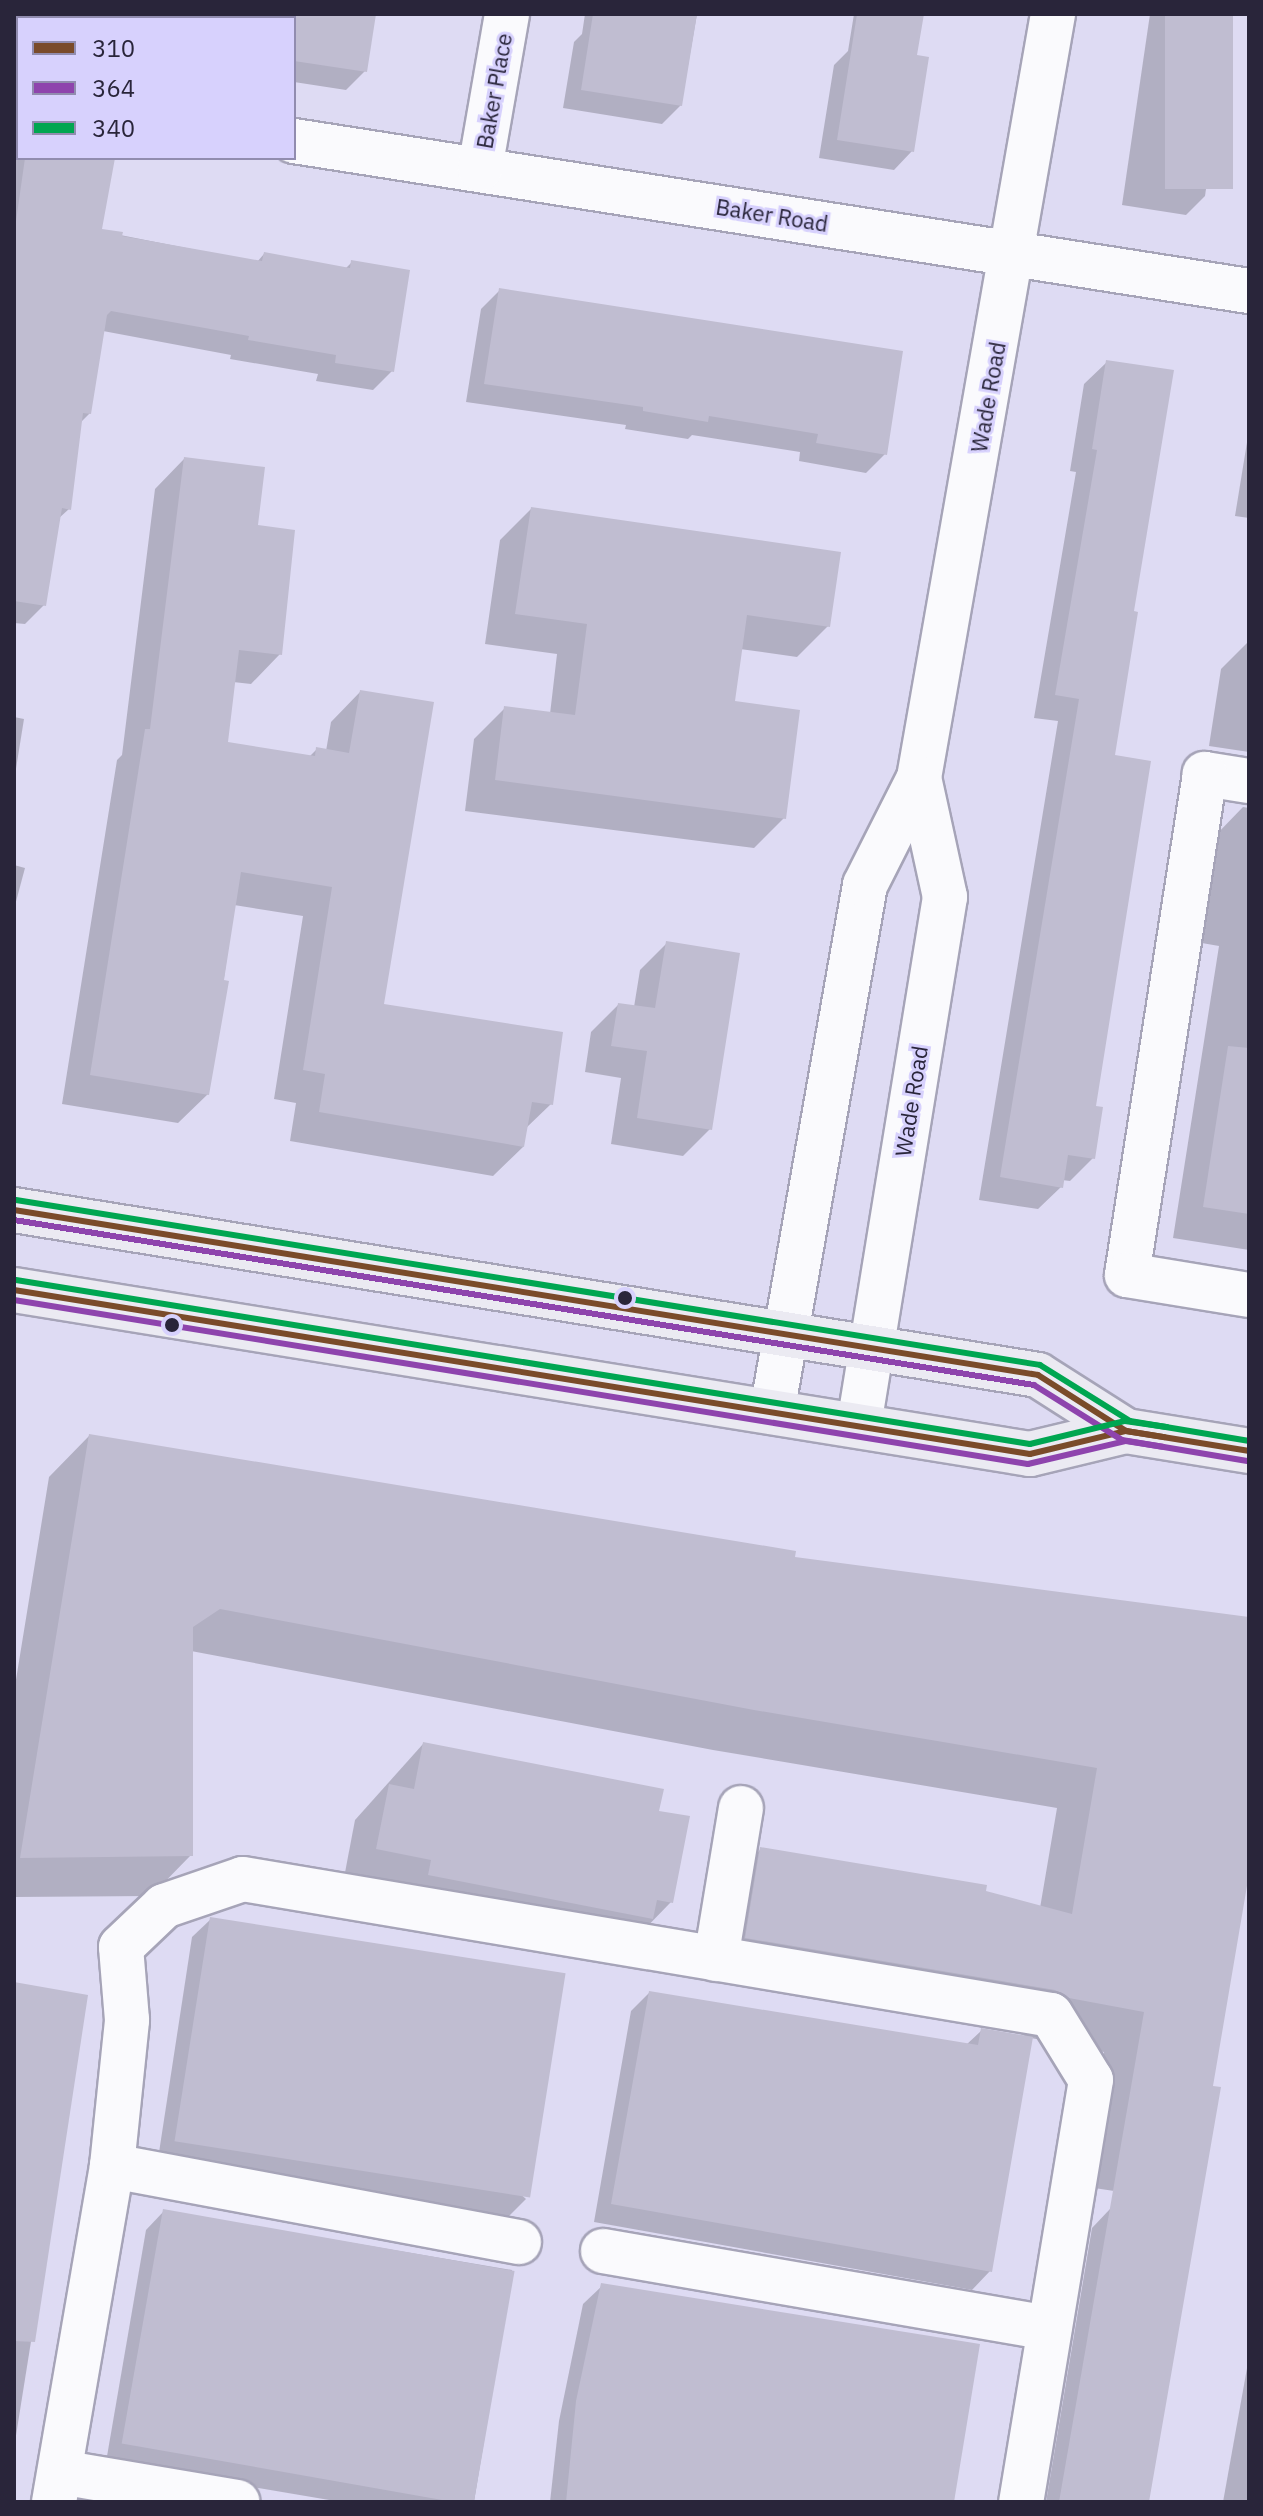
<!DOCTYPE html>
<html>
<head>
<meta charset="utf-8">
<style>
  body { margin:0 }
  #map { position:relative; width:1263px; height:2516px; overflow:hidden; background:#dedbf3; font-family:"IBM Plex Sans",sans-serif }
  div>[style] { position:absolute }
  .shadow>* { inset:0; background:#0003 }
  .building>* { inset:0; background:#c0bdd1; transform-origin:0 0 }
  .roads { filter:drop-shadow(2px 0 #a6a4b8) drop-shadow(-2px 0 #a6a4b8) drop-shadow(0 2px #a6a4b8) drop-shadow(0 -2px #a6a4b8) }
  .minor>* { height:44px; margin:-22px; padding:0 22px; transform-origin:22px; border-radius:22px; background:#fafafd }
  .major>* { height:44px; margin:-22px; padding:0 22px; transform-origin:22px; border-radius:22px; background:#ebeaf2 }
  .bus-1>* { height:6px; margin:-3px; padding:0 3px; transform-origin:3px; border-radius:3px; background:#7a4b2a }
  .bus-2>* { height:6px; margin:-3px; padding:0 3px; transform-origin:3px; border-radius:3px; background:#8e44ad }
  .bus-3>* { height:6px; margin:-3px; padding:0 3px; transform-origin:3px; border-radius:3px; background:#00a651 }
  .dots>* { width:22px; height:22px; translate:-50% -50%; box-sizing:border-box; border:4px solid #d7d1fd; border-radius:50% }
  span { translate:-50% -50%; white-space:nowrap; text-align:center; line-height:1.15; -webkit-text-stroke:6px #d7d1fd; paint-order:stroke }
  .street-label { font-size:22px; color:#29253a }
  .frame { position:absolute; inset:0; border:16px solid #29253a; pointer-events:none }
  .legend { position:absolute; left:16px; top:16px; width:280px; height:144px; box-sizing:border-box; background:#d7d1fd; border:2px solid #918caf; margin:0; padding:10px 14px; list-style:none; font-size:24px; color:#29253a }
  .legend li { display:flex; align-items:center; gap:16px; height:40px }
  .legend b { width:40px; border:2px solid #918caf }
</style>
</head>
<body>
<div id="map">
  <div class="shadow">
    <div style="clip-path:polygon(14px 14px,130px 15px,18px 18px,18px 158px,113px 158px,100px 231px,257px 262px,264px 254px,345px 269px,351px 263px,392px 371px,373px 390px,316px 381px,318px 374px,230px 359px,231px 355px,103px 331px,90px 413px,80px 423px,69px 509px,58px 519px,44px 605px,25px 624px,14px 623px)"></div>
    <div style="clip-path:polygon(276px 14px,375px 14px,365px 71px,346px 90px,294px 82px,294px 18px,275px 18px)"></div>
    <div style="clip-path:polygon(585px 14px,697px 14px,681px 105px,662px 124px,563px 108px,574px 42px,582px 34px)"></div>
    <div style="clip-path:polygon(854px 14px,922px 14px,915px 57px,912px 151px,894px 170px,819px 158px,834px 65px,848px 51px)"></div>
    <div style="clip-path:polygon(1150px 14px,1231px 14px,1205px 196px,1186px 215px,1122px 205px)"></div>
    <div style="clip-path:polygon(500px 290px,885px 454px,866px 473px,799px 461px,800px 452px,692px 435px,688px 439px,625px 429px,626px 425px,466px 402px,481px 309px)"></div>
    <div style="clip-path:polygon(1107px 362px,1113px 757px,1093px 1158px,1070px 1181px,1062px 1180px,1061px 1187px,1038px 1209px,979px 1200px,1058px 721px,1034px 718px,1076px 472px,1070px 471px,1084px 384px)"></div>
    <div style="clip-path:polygon(1249px 430px,1249px 518px,1235px 516px)"></div>
    <div style="clip-path:polygon(184px 459px,255px 527px,280px 654px,251px 684px,233px 682px,226px 744px,309px 757px,317px 749px,326px 751px,331px 722px,360px 692px,382px 1006px,551px 1104px,525px 1129px,523px 1147px,493px 1176px,290px 1141px,296px 1103px,274px 1099px,303px 916px,234px 905px,208px 1094px,178px 1123px,62px 1104px,117px 760px,122px 755px,155px 489px)"></div>
    <div style="clip-path:polygon(531px 509px,828px 626px,797px 657px,740px 649px,733px 703px,784px 818px,754px 848px,465px 811px,474px 739px,505px 708px,550px 714px,557px 654px,485px 644px,500px 540px)"></div>
    <div style="clip-path:polygon(1249px 641px,1249px 752px,1209px 746px,1221px 669px)"></div>
    <div style="clip-path:polygon(14px 717px,24px 719px,14px 781px)"></div>
    <div style="clip-path:polygon(1243px 807px,1249px 808px,1249px 1250px,1173px 1238px,1219px 946px,1196px 942px,1212px 839px)"></div>
    <div style="clip-path:polygon(14px 865px,25px 868px,14px 909px)"></div>
    <div style="clip-path:polygon(667px 943px,710px 1129px,683px 1156px,611px 1144px,621px 1078px,585px 1072px,591px 1032px,618px 1005px,634px 1007px,640px 970px)"></div>
    <div style="clip-path:polygon(89px 1436px,793px 1559px,1249px 1619px,1249px 1862px,1167px 2199px,1081px 2186px,1104px 2052px,1031px 2038px,990px 2271px,972px 2290px,594px 2222px,631px 2011px,649px 1993px,966px 2045px,981px 2031px,1028px 2038px,1014px 2030px,706px 1978px,720px 1889px,761px 1849px,984px 1892px,1040px 1908px,1057px 1808px,713px 1750px,191px 1651px,191px 1855px,151px 1896px,14px 1897px,14px 1692px,49px 1477px)"></div>
    <div style="clip-path:polygon(423px 1744px,657px 1812px,671px 1902px,637px 1937px,343px 1883px,355px 1820px)"></div>
    <div style="clip-path:polygon(211px 1919px,526px 2199px,507px 2218px,158px 2159px,192px 1937px)"></div>
    <div style="clip-path:polygon(14px 1984px,86px 1997px,14px 2448px)"></div>
    <div style="clip-path:polygon(1110px 2209px,1148px 2502px,1046px 2502px,1092px 2228px)"></div>
    <div style="clip-path:polygon(164px 2211px,512px 2270px,474px 2502px,341px 2502px,106px 2462px,146px 2230px)"></div>
    <div style="clip-path:polygon(602px 2286px,952px 2502px,550px 2502px,559px 2421px,583px 2304px)"></div>
    <div style="clip-path:polygon(1249px 2357px,1249px 2502px,1223px 2502px)"></div>
  </div>
  <div class="building">
    <div style="clip-path:polygon(294px 14px,376px 14px,367px 72px,294px 61px)"></div>
    <div style="clip-path:polygon(593px 14px,697px 14px,682px 106px,581px 90px)"></div>
    <div style="clip-path:polygon(857px 14px,924px 14px,917px 55px,929px 57px,914px 152px,837px 140px)"></div>
    <div style="left:1165px;top:14px;width:68px;height:175px"></div>
    <div style="clip-path:polygon(25px 158px,115px 158px,102px 229px,123px 232px,122px 236px,262px 261px,264px 252px,350px 268px,351px 260px,410px 270px,394px 372px,335px 363px,336px 355px,248px 340px,249px 336px,111px 311px,107px 315px,91px 414px,83px 413px,71px 510px,62px 508px,46px 606px,14px 601px,14px 235px)"></div>
    <div style="clip-path:polygon(499px 288px,903px 351px,887px 455px,816px 443px,818px 434px,709px 416px,708px 422px,643px 411px,643px 407px,484px 384px)"></div>
    <div style="clip-path:polygon(1106px 360px,1174px 370px,1134px 611px,1138px 612px,1115px 755px,1151px 761px,1096px 1106px,1103px 1107px,1095px 1159px,1068px 1155px,1063px 1188px,1000px 1177px,1079px 699px,1055px 695px,1097px 450px,1092px 449px)"></div>
    <div style="clip-path:polygon(184px 457px,265px 467px,258px 525px,295px 530px,282px 655px,239px 650px,228px 742px,315px 756px,316px 747px,349px 753px,360px 690px,434px 702px,384px 1004px,563px 1032px,553px 1105px,532px 1102px,524px 1147px,319px 1112px,325px 1074px,303px 1070px,332px 887px,241px 872px,224px 980px,229px 981px,209px 1095px,90px 1075px,145px 729px,150px 729px)"></div>
    <div style="clip-path:polygon(531px 507px,841px 552px,830px 627px,747px 615px,735px 701px,800px 710px,786px 819px,495px 780px,504px 706px,575px 715px,587px 624px,515px 614px)"></div>
    <div style="clip-path:polygon(666px 941px,740px 953px,712px 1130px,637px 1118px,647px 1051px,611px 1046px,618px 1003px,655px 1008px)"></div>
    <div style="clip-path:polygon(1228px 1046px,1249px 1048px,1249px 1214px,1203px 1207px)"></div>
    <div style="clip-path:polygon(89px 1434px,796px 1551px,795px 1557px,1249px 1617px,1249px 1874px,1213px 2086px,1221px 2087px,1149px 2502px,1059px 2502px,1144px 2012px,1069px 1998px,1055px 1990px,745px 1938px,760px 1847px,987px 1885px,986px 1891px,1072px 1914px,1097px 1768px,754px 1710px,220px 1609px,193px 1627px,193px 1856px,20px 1858px)"></div>
    <div style="clip-path:polygon(423px 1742px,664px 1789px,659px 1811px,690px 1816px,673px 1903px,657px 1900px,653px 1919px,428px 1875px,431px 1860px,376px 1849px,389px 1784px,414px 1789px)"></div>
    <div style="left:210px;top:1917px;width:360px;height:227px;rotate:9deg"></div>
    <div style="clip-path:polygon(14px 1982px,88px 1995px,35px 2342px,14px 2341px)"></div>
    <div style="clip-path:polygon(649px 1991px,978px 2045px,981px 2028px,1033px 2037px,992px 2272px,611px 2204px)"></div>
    <div style="left:163px;top:2209px;width:357px;height:238px;rotate:10deg"></div>
    <div style="clip-path:polygon(601px 2283px,980px 2344px,954px 2502px,566px 2502px,576px 2401px)"></div>
  </div>
  <div class="roads">
    <div class="minor">
      <div style="left:294px;top:141px;width:967px;rotate:8.93deg"></div>
      <div style="left:480px;top:169px;width:157px;rotate:-80.1deg"></div>
      <div style="left:1249px;top:781px;width:45px;rotate:-171deg"></div>
      <div style="left:1205px;top:774px;width:507px;rotate:98.85deg"></div>
      <div style="left:1127px;top:1275px;width:124px;rotate:9.3deg"></div>
      <div style="left:772px;top:1412px;width:535px;rotate:-79.99deg"></div>
      <div style="left:865px;top:885px;width:120px;rotate:-63.2deg"></div>
      <div style="left:919px;top:778px;width:776px;rotate:-80.05deg"></div>
      <div style="left:859px;top:1425px;width:535px;rotate:-80.75deg"></div>
      <div style="left:945px;top:897px;width:122px;rotate:-102.3deg"></div>
      <div style="left:716px;top:1959px;width:153px;rotate:-80.6deg"></div>
      <div style="left:112px;top:2166px;width:414px;rotate:10.6deg"></div>
      <div style="left:603px;top:2251px;width:453px;rotate:9.8deg"></div>
      <div style="left:60px;top:2472px;width:180px;rotate:9.6deg"></div>
      <div style="left:54px;top:2502px;width:341px;rotate:-80.2deg"></div>
      <div style="left:112px;top:2166px;width:147px;rotate:-84.1deg"></div>
      <div style="left:127px;top:2020px;width:73px;rotate:-94.7deg"></div>
      <div style="left:121px;top:1947px;width:59px;rotate:-43.6deg"></div>
      <div style="left:164px;top:1906px;width:83px;rotate:-18.9deg"></div>
      <div style="left:243px;top:1879px;width:819px;rotate:9.55deg"></div>
      <div style="left:1051px;top:2015px;width:76px;rotate:58.4deg"></div>
      <div style="left:1091px;top:2080px;width:428px;rotate:99.4deg"></div>
    </div>
    <div class="major">
      <div style="left:14px;top:1210px;width:1037px;rotate:9.15deg"></div>
      <div style="left:1038px;top:1375px;width:104px;rotate:32.5deg"></div>
      <div style="left:14px;top:1290px;width:1029px;rotate:9.17deg"></div>
      <div style="left:1030px;top:1454px;width:99px;rotate:-13.5deg"></div>
      <div style="left:1126px;top:1431px;width:125px;rotate:9.2deg"></div>
    </div>
  </div>
  <div class="bus-1">
    <div style="left:14px;top:1210px;width:1037px;rotate:9.15deg"></div>
    <div style="left:1038px;top:1375px;width:104px;rotate:32.5deg"></div>
    <div style="left:1126px;top:1431px;width:125px;rotate:9.2deg"></div>
    <div style="left:14px;top:1290px;width:1029px;rotate:9.17deg"></div>
    <div style="left:1030px;top:1454px;width:99px;rotate:-13.5deg"></div>
    <div style="left:1126px;top:1431px;width:39px;rotate:9deg"></div>
  </div>
  <div class="bus-2">
    <div style="left:14px;top:1220px;width:1033px;rotate:9.19deg"></div>
    <div style="left:1034px;top:1385px;width:104px;rotate:32deg"></div>
    <div style="left:1122px;top:1440px;width:127px;rotate:9.5deg"></div>
    <div style="left:14px;top:1300px;width:1027px;rotate:9.19deg"></div>
    <div style="left:1028px;top:1464px;width:101px;rotate:-13.2deg"></div>
    <div style="left:1126px;top:1441px;width:37px;rotate:9deg"></div>
  </div>
  <div class="bus-3">
    <div style="left:16px;top:1200px;width:1037px;rotate:9.15deg"></div>
    <div style="left:1040px;top:1365px;width:106px;rotate:31.9deg"></div>
    <div style="left:1130px;top:1421px;width:121px;rotate:9.5deg"></div>
    <div style="left:16px;top:1280px;width:1027px;rotate:9.19deg"></div>
    <div style="left:1030px;top:1444px;width:98px;rotate:-13.6deg"></div>
    <div style="left:1125px;top:1421px;width:42px;rotate:8.1deg"></div>
  </div>
  <div class="dots">
    <div style="left:625px;top:1298px;background:#29253a"></div>
    <div style="left:172px;top:1325px;background:#29253a"></div>
  </div>
  <div class="street-label">
    <span style="left:494px;top:91px;rotate:-80deg">Baker Place</span>
    <span style="left:772px;top:215px;rotate:9deg">Baker Road</span>
    <span style="left:988px;top:397px;rotate:-80deg">Wade Road</span>
    <span style="left:911px;top:1101px;rotate:-81deg">Wade Road</span>
  </div>
  <div class="frame"></div>
  <ul class="legend">
  <li><b style="height:10px;background:#7a4b2a"></b>310</li>
  <li><b style="height:10px;background:#8e44ad"></b>364</li>
  <li><b style="height:10px;background:#00a651"></b>340</li>
  </ul>
</div>
</body>
</html>
